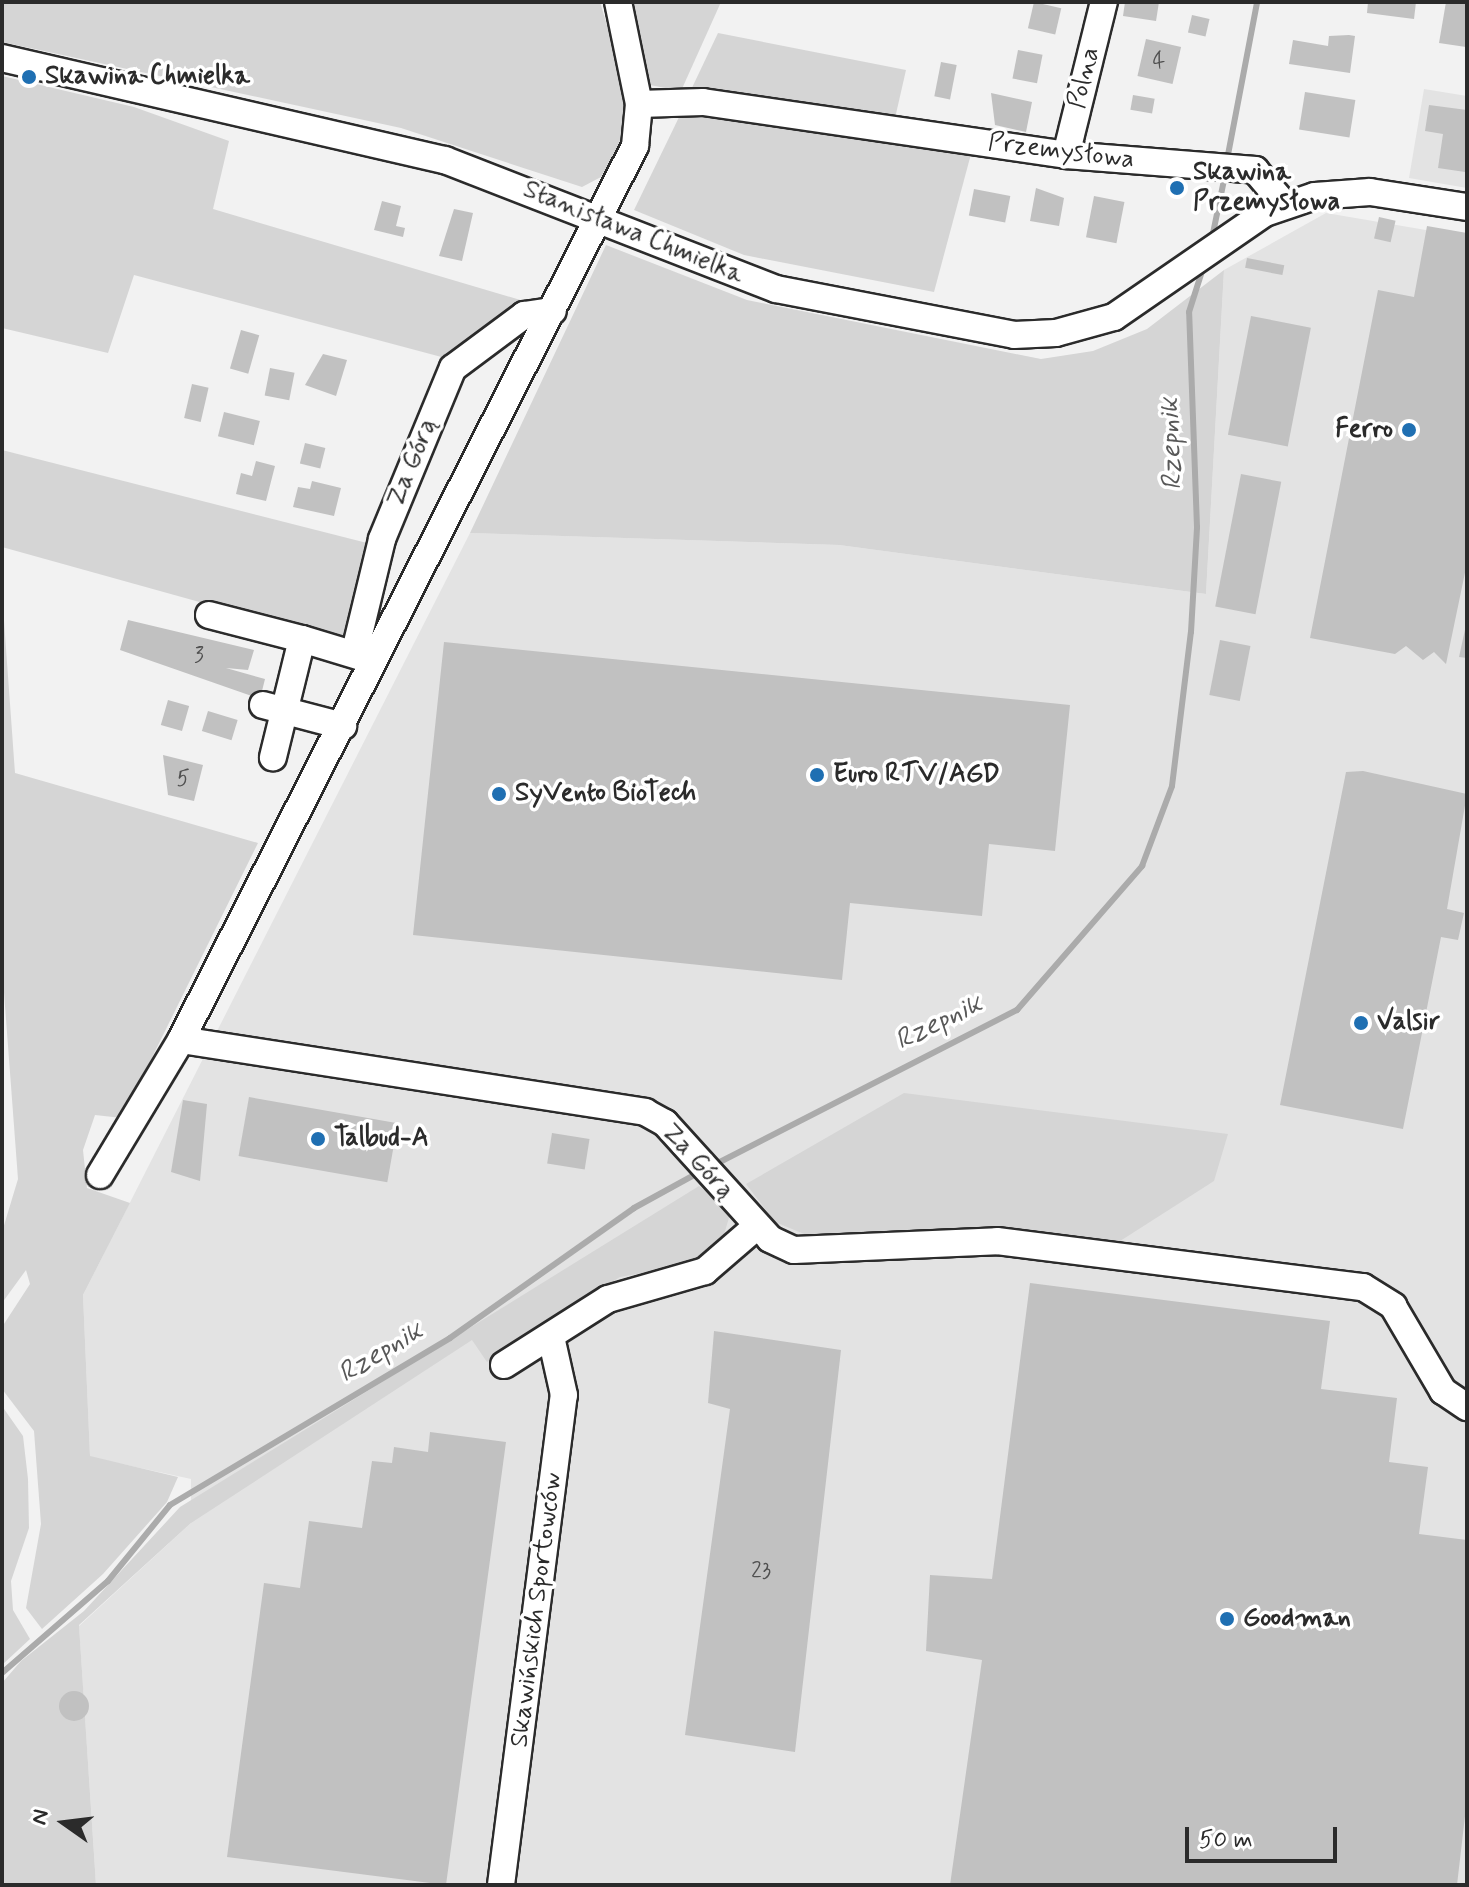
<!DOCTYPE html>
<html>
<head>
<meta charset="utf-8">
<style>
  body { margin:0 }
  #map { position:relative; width:1469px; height:1887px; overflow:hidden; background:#f2f2f2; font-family:Mynerve,sans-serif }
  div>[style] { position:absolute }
  .built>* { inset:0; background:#e3e3e3 }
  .green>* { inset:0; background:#d5d5d5 }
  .stream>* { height:6px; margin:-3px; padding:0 3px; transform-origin:3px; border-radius:3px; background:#ababab }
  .building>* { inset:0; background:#c1c1c1; transform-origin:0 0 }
  .round { border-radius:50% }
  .roads { filter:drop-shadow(2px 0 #2b2b2b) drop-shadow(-2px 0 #2b2b2b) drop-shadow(0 2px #2b2b2b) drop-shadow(0 -2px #2b2b2b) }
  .minor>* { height:26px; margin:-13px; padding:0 13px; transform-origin:13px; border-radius:13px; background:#fff }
  .dots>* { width:22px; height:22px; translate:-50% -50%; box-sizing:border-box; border:4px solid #fff; border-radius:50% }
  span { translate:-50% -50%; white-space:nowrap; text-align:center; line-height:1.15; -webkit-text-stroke:7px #fff; paint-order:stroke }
  .number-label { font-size:22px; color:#505050 }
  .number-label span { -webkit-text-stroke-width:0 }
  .poi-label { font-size:26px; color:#2b2b2b; font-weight:700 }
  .left { translate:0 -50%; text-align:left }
  .right { translate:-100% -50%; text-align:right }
  .street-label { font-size:26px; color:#2b2b2b }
  .water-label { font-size:28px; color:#585858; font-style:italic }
  .frame { position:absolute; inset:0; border:4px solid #2b2b2b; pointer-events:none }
  .north { position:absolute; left:24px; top:1783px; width:80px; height:80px; -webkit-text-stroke:6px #fff; paint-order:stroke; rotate:284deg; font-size:22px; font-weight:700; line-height:32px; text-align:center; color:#2b2b2b }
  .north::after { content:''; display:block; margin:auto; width:28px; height:36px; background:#2b2b2b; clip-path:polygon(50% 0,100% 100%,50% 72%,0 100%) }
  .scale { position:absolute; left:1185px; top:1827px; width:152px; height:36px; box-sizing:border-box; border:4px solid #2b2b2b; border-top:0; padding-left:10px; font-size:24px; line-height:28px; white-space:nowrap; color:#2b2b2b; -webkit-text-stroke:6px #fff; paint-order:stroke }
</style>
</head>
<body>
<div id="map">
  <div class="built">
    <div style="clip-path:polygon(1424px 89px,1467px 96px,1467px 188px,1409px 178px)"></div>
    <div style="clip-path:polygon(1326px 213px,1467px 237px,1467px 1885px,96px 1885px,79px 1626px,191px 1523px,191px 1479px,90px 1457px,83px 1295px,470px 533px,839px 545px,1206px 594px,1224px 270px)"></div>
  </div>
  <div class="green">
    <div style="clip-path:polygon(2px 2px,600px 2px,631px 105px,624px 137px,601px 177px,582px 187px,401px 128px,2px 42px)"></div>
    <div style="clip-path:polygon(632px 2px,721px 2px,681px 91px,650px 85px,639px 68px)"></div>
    <div style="clip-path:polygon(718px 33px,906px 70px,893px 127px,689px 94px)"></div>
    <div style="clip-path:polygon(2px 76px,134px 107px,229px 141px,213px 209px,527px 302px,449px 359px,134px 275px,108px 353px,2px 328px)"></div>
    <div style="clip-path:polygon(682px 111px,971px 154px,934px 292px,744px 255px,634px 210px)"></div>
    <div style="clip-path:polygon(606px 245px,747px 300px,1041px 359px,1093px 351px,1147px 329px,1224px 270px,1206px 594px,839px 545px,470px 533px)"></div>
    <div style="clip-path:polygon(2px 450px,371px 544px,347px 643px,2px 547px)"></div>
    <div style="clip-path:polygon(2px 593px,15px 773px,258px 843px,122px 1118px,95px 1115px,83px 1150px,87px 1188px,130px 1203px,83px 1295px,90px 1456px,178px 1477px,167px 1502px,103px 1574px,42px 1629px,26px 1608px,41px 1524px,34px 1431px,2px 1389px,2px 1327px,30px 1284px,26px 1270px,2px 1303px,2px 1232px,18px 1179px,2px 966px)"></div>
    <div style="clip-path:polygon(904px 1093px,1228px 1134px,1214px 1181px,1117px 1243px,976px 1228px,814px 1238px,775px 1222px,746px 1184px)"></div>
    <div style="clip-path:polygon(699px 1186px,731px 1211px,720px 1248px,692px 1264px,620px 1277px,487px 1362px,472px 1340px,191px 1523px,79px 1625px,96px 1885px,2px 1885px,2px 1683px,21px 1661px,84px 1611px,180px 1507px)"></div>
    <div style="clip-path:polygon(2px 1406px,23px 1436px,28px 1479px,29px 1528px,11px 1581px,13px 1610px,30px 1639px,2px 1665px)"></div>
  </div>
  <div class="stream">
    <div style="left:1227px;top:160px;width:161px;rotate:-79.2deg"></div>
    <div style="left:1212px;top:238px;width:64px;rotate:-78.3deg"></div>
    <div style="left:712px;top:1166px;width:343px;rotate:-27.1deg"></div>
    <div style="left:1017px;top:1010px;width:191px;rotate:-49deg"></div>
    <div style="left:1142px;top:866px;width:85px;rotate:-69.4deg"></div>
    <div style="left:1172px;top:786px;width:155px;rotate:-83deg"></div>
    <div style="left:1191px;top:632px;width:105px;rotate:-86.7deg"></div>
    <div style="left:1197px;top:527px;width:215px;rotate:-92.1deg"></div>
    <div style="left:1189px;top:312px;width:46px;rotate:-72.3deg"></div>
    <div style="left:2px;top:1673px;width:140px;rotate:-41deg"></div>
    <div style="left:108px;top:1581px;width:98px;rotate:-50.8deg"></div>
    <div style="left:170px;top:1505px;width:326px;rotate:-30.8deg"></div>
    <div style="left:450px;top:1338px;width:225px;rotate:-35.2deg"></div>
    <div style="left:634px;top:1208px;width:73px;rotate:-28.7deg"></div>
  </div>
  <div class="building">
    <div style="left:1034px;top:2px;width:28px;height:27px;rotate:13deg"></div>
    <div style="clip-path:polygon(1125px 2px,1159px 2px,1156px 21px,1123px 16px)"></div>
    <div style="clip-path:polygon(1368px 2px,1416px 2px,1414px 19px,1367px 13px)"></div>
    <div style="clip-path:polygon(1446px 2px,1467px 2px,1466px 47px,1439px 43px)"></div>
    <div style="left:1192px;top:15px;width:18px;height:18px;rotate:13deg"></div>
    <div style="clip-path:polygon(1349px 35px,1355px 36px,1350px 73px,1289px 64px,1293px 40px,1328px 46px,1329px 36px)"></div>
    <div style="left:1146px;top:39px;width:36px;height:38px;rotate:13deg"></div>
    <div style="left:1018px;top:50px;width:25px;height:29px;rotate:11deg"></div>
    <div style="left:941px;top:62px;width:16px;height:35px;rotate:11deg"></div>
    <div style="left:1305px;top:92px;width:51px;height:38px;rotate:9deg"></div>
    <div style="clip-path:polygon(991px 93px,1032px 102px,1026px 132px,995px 125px)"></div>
    <div style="left:1133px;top:95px;width:22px;height:15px;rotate:10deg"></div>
    <div style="clip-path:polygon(1429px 105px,1467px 110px,1465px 172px,1438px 168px,1443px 134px,1425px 131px)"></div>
    <div style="clip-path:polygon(1036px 188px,1064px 198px,1059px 226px,1030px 221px)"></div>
    <div style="left:974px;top:189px;width:37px;height:27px;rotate:11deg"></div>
    <div style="left:1094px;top:196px;width:31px;height:42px;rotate:11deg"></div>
    <div style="clip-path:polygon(382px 201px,401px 206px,396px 226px,405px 228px,403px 237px,374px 230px)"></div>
    <div style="clip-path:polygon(454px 209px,473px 213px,462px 261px,439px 256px)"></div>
    <div style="left:1379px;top:217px;width:17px;height:22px;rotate:13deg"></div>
    <div style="clip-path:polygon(1427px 226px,1467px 233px,1467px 563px,1446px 664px,1434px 652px,1423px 660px,1406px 646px,1395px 654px,1310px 638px,1378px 290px,1414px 297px)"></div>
    <div style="left:1247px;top:258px;width:38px;height:10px;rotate:11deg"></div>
    <div style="left:1251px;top:316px;width:61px;height:121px;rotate:11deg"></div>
    <div style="left:241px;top:330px;width:19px;height:40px;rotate:16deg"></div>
    <div style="clip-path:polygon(323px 354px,347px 360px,336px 396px,305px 385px)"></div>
    <div style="left:270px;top:368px;width:25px;height:28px;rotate:11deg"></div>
    <div style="left:192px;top:384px;width:17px;height:35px;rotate:13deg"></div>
    <div style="left:224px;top:412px;width:37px;height:25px;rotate:14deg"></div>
    <div style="left:305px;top:443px;width:21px;height:21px;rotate:14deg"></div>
    <div style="clip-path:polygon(256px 461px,275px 466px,266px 501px,236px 494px,241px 473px,252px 476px)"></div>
    <div style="left:1241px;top:474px;width:41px;height:135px;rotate:11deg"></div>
    <div style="clip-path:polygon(312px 481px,341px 488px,334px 516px,293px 507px,298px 487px,310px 489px)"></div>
    <div style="clip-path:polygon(128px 620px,254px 650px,248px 670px,226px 668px,265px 679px,260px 699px,120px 650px)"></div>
    <div style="clip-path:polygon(1466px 625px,1467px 626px,1467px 658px,1459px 657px)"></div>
    <div style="left:1220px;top:640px;width:31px;height:56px;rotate:11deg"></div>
    <div style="clip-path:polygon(444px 642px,1070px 705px,1055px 851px,989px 844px,982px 916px,850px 903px,842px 980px,413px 935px)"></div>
    <div style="left:168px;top:700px;width:22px;height:26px;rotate:16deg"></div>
    <div style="left:208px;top:711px;width:31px;height:21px;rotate:17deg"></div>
    <div style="clip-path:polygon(163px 755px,203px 765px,194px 801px,168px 795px)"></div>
    <div style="clip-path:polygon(1363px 771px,1467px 794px,1447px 909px,1464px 913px,1458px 940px,1441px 937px,1403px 1129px,1280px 1105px,1346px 772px)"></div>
    <div style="left:249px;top:1097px;width:151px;height:60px;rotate:10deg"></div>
    <div style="clip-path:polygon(183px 1100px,207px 1104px,200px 1181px,171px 1172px)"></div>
    <div style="left:552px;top:1133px;width:38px;height:31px;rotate:9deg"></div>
    <div style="clip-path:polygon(1030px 1283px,1330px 1321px,1321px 1389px,1397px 1398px,1389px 1462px,1428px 1467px,1419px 1534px,1467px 1540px,1467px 1799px,1457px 1885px,950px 1885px,982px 1660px,926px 1651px,930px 1575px,992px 1579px)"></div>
    <div style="clip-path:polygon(714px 1331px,841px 1350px,795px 1752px,685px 1735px,730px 1409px,708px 1403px)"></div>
    <div style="clip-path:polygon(430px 1432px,506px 1442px,446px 1885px,227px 1857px,264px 1583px,300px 1588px,309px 1521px,362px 1528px,372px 1461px,392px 1463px,394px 1447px,428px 1452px)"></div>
    <div class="round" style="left:59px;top:1691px;width:30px;height:30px"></div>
  </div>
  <div class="roads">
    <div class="minor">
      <div style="left:2px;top:58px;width:455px;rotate:13deg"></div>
      <div style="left:445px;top:160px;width:355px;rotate:21.3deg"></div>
      <div style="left:776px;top:289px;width:242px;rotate:10.9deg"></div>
      <div style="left:1014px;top:335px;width:42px;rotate:-2.7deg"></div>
      <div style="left:1056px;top:333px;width:60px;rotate:-15.4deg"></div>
      <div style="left:1114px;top:317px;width:183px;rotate:-34.6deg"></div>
      <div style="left:1265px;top:213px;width:53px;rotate:-18.8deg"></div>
      <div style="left:1315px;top:196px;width:55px;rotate:-4.2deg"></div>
      <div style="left:1370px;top:192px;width:98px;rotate:8.8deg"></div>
      <div style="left:639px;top:104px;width:64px;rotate:-1.8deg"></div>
      <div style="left:703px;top:102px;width:367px;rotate:8.3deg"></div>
      <div style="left:1066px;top:155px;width:190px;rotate:4.5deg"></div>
      <div style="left:1255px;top:170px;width:45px;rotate:49.5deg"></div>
      <div style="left:1066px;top:155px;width:158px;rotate:-76.1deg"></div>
      <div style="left:209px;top:615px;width:96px;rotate:14.5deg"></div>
      <div style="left:302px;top:639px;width:122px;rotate:103.8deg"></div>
      <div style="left:302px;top:639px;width:69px;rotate:16.9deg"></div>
      <div style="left:355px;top:651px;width:115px;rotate:-76.4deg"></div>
      <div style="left:382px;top:539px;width:185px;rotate:-67.5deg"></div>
      <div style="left:453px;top:368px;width:89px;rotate:-36.7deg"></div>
      <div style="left:524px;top:315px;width:29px;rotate:-8deg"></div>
      <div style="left:263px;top:705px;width:83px;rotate:14.7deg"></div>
      <div style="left:181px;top:1040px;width:470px;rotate:8.8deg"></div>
      <div style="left:645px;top:1112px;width:23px;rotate:29deg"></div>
      <div style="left:665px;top:1123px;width:156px;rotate:47.8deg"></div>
      <div style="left:770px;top:1239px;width:26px;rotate:25deg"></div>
      <div style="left:794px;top:1250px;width:203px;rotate:-2.5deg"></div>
      <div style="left:997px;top:1241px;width:369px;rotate:7.2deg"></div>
      <div style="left:1363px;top:1287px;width:36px;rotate:32deg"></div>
      <div style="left:1393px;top:1306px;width:99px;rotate:59.5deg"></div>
      <div style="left:1443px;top:1391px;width:29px;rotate:34deg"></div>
      <div style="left:100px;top:1175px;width:157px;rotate:-59deg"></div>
      <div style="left:181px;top:1040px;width:1003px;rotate:-63.08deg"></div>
      <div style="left:635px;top:146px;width:42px;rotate:-84.6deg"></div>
      <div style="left:639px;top:104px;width:104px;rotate:-101.6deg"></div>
      <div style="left:504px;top:1365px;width:123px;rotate:-32.4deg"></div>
      <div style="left:608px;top:1299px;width:101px;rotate:-16.1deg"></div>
      <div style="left:705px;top:1271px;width:69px;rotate:-40.9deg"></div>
      <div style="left:501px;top:1885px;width:494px;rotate:-82.7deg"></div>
      <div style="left:564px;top:1395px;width:59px;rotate:-102.6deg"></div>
    </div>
  </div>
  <div class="dots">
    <div style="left:29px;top:77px;background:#1f6fb2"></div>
    <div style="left:1177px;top:188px;background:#1f6fb2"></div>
    <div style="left:1409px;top:430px;background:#1f6fb2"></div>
    <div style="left:817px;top:775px;background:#1f6fb2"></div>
    <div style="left:499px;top:794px;background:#1f6fb2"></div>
    <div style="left:1361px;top:1023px;background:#1f6fb2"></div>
    <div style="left:318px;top:1139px;background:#1f6fb2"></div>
    <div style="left:1227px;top:1619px;background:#1f6fb2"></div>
  </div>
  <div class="number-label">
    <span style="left:1159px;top:62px">4</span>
    <span style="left:199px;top:657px">3</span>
    <span style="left:183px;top:780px">5</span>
    <span style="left:761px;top:1572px">23</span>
  </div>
  <div class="poi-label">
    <span class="left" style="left:45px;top:77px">Skawina Chmielka</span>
    <span class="left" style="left:1193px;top:188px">Skawina<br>Przemysłowa</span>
    <span class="right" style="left:1393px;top:430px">Ferro</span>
    <span class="left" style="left:833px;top:775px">Euro RTV/AGD</span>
    <span class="left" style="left:515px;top:794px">SyVento BioTech</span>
    <span class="left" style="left:1377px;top:1023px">Valsir</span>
    <span class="left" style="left:334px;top:1139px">Talbud-A</span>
    <span class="left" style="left:1243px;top:1619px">Goodman</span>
  </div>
  <div class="street-label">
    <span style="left:1085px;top:78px;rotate:-76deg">Polna</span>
    <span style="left:1061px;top:152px;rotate:7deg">Przemysłowa</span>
    <span style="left:633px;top:233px;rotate:22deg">Stanisława Chmielka</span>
    <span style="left:413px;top:463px;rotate:-68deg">Za Górą</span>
    <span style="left:697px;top:1162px;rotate:47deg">Za Górą</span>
    <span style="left:537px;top:1610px;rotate:-83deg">Skawińskich Sportowców</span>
  </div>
  <div class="water-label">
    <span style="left:1172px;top:444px;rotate:-92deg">Rzepnik</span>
    <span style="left:939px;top:1023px;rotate:-26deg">Rzepnik</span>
    <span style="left:381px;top:1353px;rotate:-31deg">Rzepnik</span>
  </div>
  <div class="frame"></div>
  <div class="north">N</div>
  <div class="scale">50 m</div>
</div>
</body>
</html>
